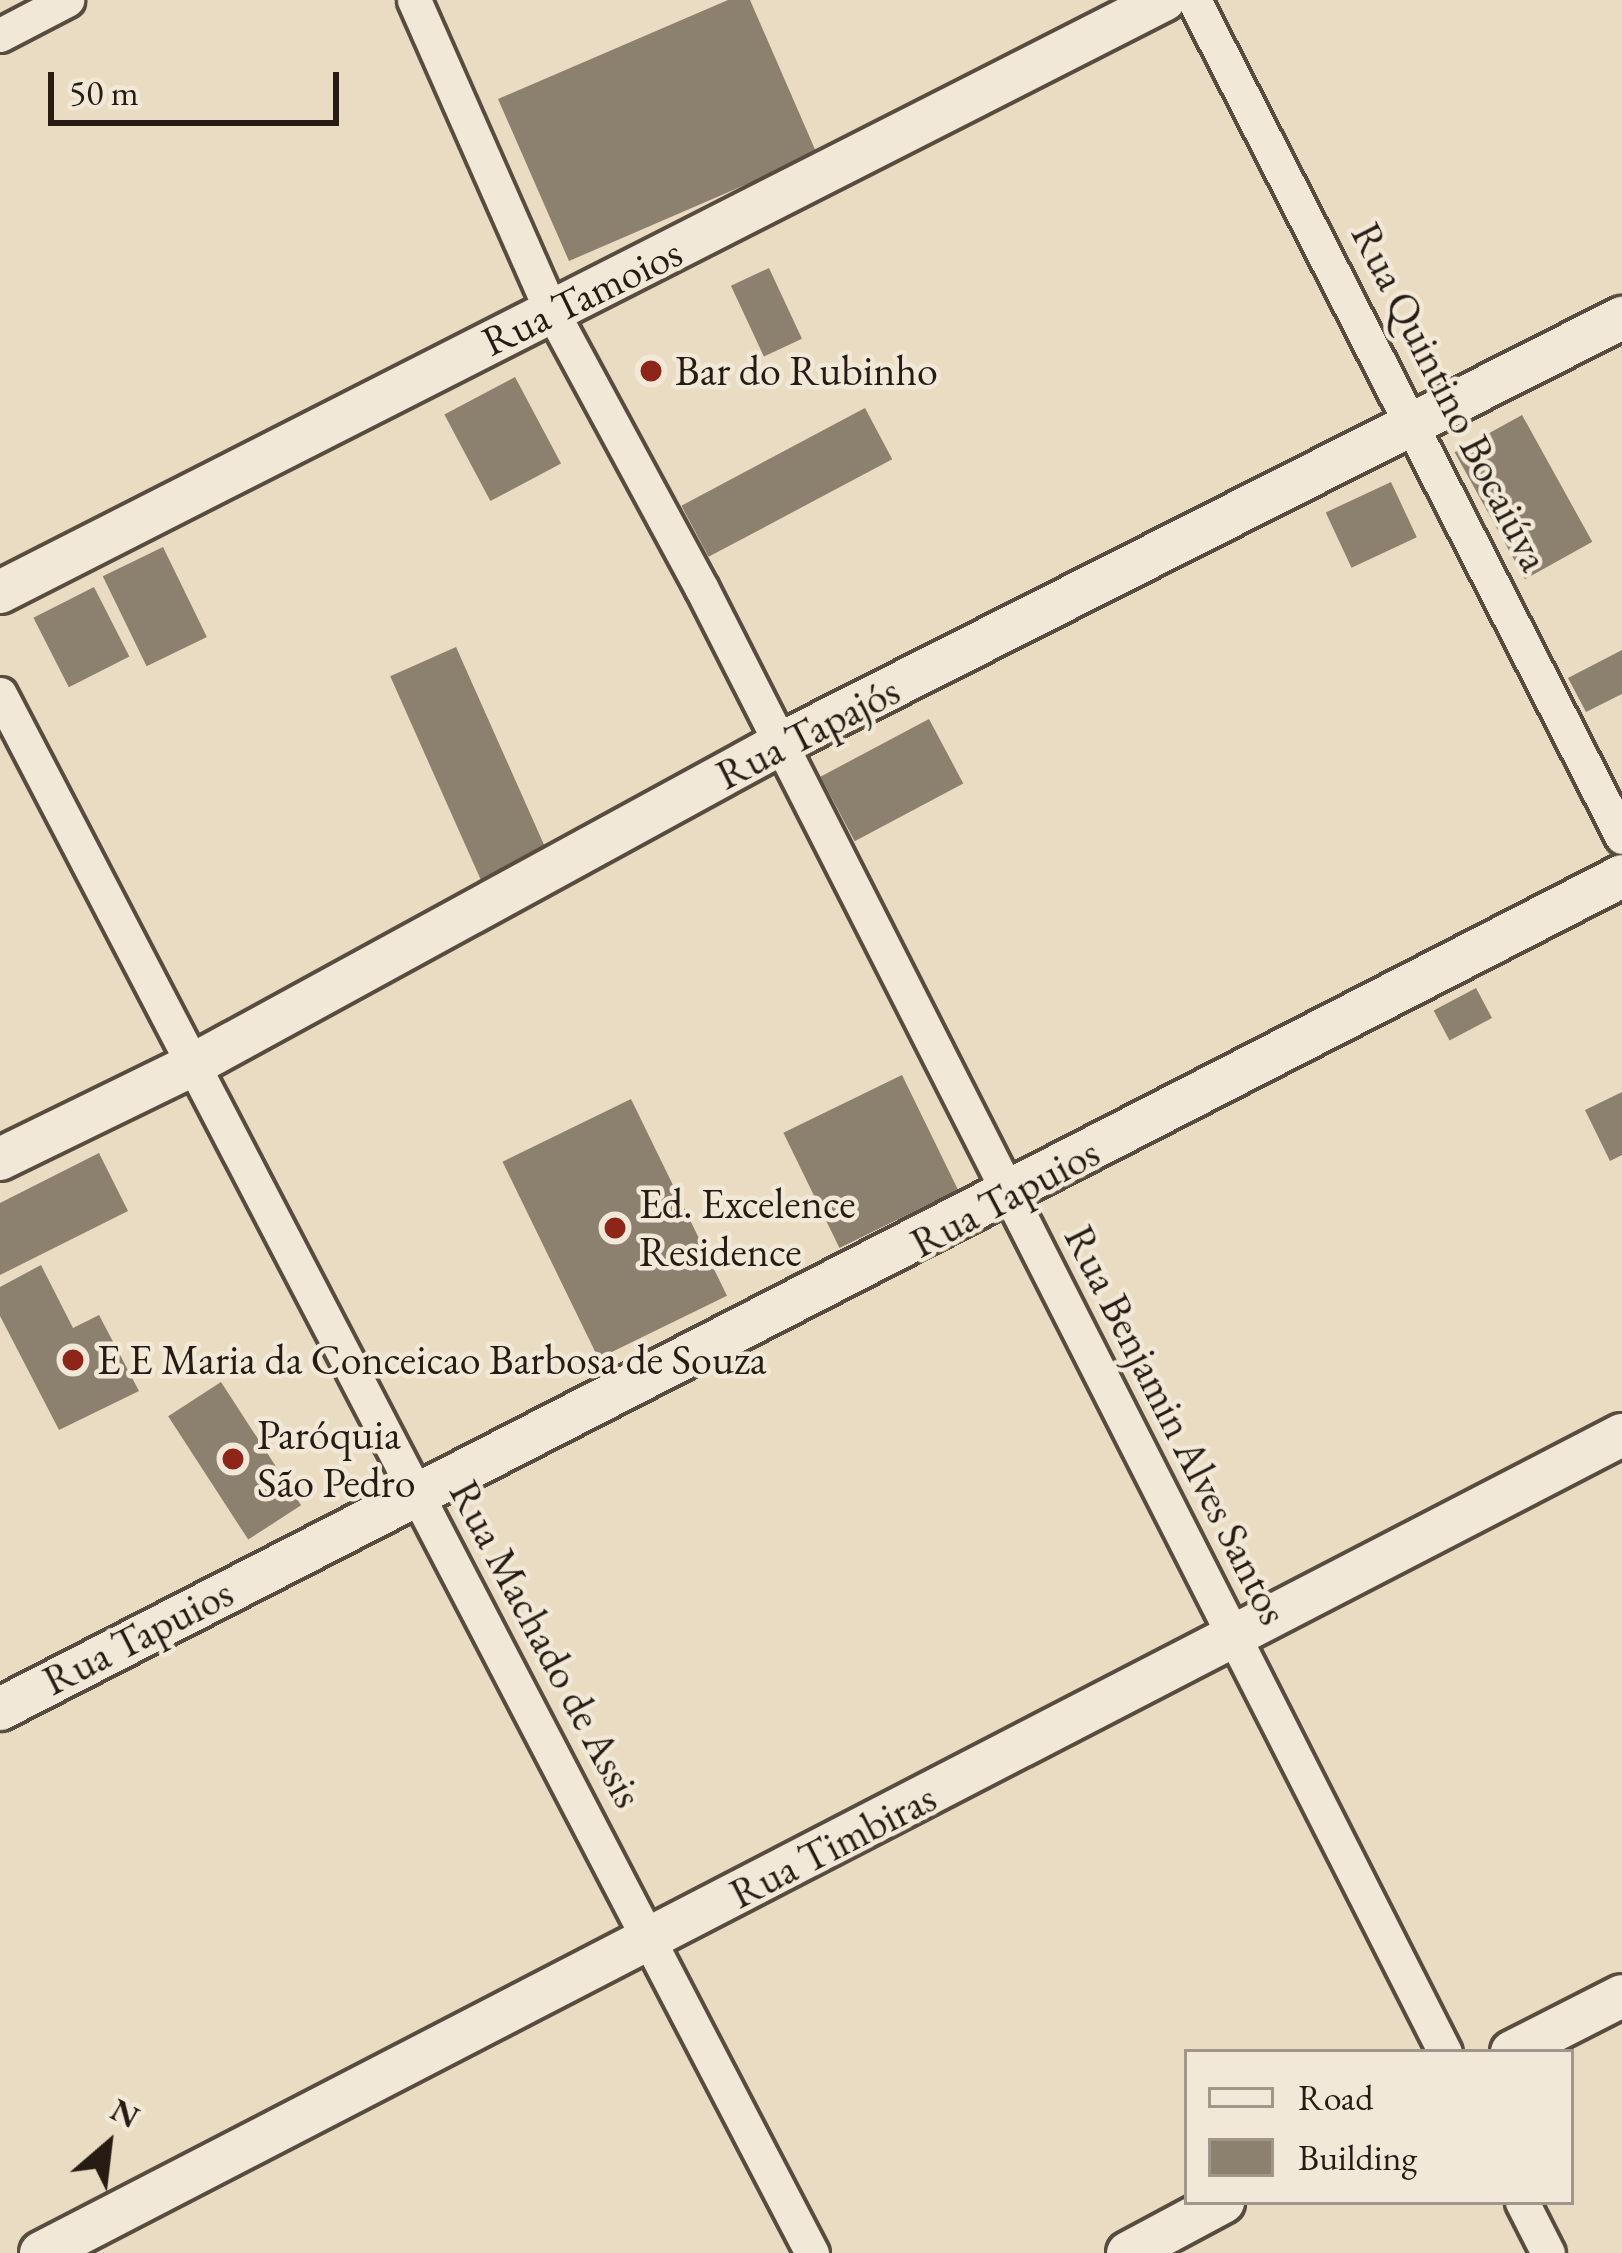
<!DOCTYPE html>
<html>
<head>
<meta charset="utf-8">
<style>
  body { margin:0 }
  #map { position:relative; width:1622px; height:2253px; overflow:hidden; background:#eadcc2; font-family:"EB Garamond",serif }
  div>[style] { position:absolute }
  .building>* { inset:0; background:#8c806e; transform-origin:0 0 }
  .roads { filter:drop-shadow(3px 0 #574c3f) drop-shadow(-3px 0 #574c3f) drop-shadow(0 3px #574c3f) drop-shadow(0 -3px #574c3f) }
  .minor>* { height:33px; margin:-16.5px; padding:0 16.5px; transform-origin:16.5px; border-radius:16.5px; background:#f1e8d7 }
  .tertiary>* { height:42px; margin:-21px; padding:0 21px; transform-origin:21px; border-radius:21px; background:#f1e8d7 }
  .dots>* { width:33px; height:33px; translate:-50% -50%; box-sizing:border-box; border:6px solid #f1e8d7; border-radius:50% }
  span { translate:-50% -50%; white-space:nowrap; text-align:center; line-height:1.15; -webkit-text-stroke:9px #f1e8d7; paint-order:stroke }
  .street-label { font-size:42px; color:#261c13 }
  .poi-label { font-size:42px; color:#261c13 }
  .left { translate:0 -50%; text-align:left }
  .legend { position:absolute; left:1184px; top:2049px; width:390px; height:156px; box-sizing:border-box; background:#f1e8d7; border:3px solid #a09689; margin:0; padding:15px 21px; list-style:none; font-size:36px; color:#261c13 }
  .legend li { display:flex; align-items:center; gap:24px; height:60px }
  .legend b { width:60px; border:3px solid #a09689 }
  .north { position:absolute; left:48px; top:2085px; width:120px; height:120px; -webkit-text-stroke:9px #f1e8d7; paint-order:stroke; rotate:28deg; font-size:33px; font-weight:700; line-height:48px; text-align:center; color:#261c13 }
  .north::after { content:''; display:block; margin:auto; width:42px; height:54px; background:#261c13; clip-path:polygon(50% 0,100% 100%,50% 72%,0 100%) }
  .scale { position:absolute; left:48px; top:72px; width:291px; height:54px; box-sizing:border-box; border:6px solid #261c13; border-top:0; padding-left:15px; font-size:36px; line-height:42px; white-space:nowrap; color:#261c13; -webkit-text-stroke:9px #f1e8d7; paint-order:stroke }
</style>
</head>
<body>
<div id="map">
  <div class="building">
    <div style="clip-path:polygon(728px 0,750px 0,817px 154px,569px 261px,498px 99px)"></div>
    <div style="left:769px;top:268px;width:78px;height:42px;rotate:65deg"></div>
    <div style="left:515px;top:377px;width:98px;height:80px;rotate:62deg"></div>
    <div style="left:865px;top:408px;width:58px;height:208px;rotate:62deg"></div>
    <div style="left:1522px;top:415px;width:145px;height:77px;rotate:61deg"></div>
    <div style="left:1391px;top:482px;width:61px;height:72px;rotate:65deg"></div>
    <div style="left:163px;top:547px;width:100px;height:67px;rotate:64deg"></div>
    <div style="left:94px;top:587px;width:78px;height:68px;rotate:63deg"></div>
    <div style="left:456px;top:647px;width:223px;height:72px;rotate:66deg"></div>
    <div style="clip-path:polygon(1622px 650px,1622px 694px,1586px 712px,1568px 678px)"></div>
    <div style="left:929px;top:719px;width:73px;height:123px;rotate:62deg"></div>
    <div style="left:1476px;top:988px;width:34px;height:48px;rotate:62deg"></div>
    <div style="left:902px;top:1075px;width:128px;height:132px;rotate:64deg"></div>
    <div style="clip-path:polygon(1622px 1092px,1622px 1155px,1610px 1161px,1585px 1110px)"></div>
    <div style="left:631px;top:1099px;width:219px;height:143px;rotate:64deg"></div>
    <div style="clip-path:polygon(99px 1153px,128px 1211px,0 1275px,0 1203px)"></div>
    <div style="clip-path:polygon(41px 1265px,73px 1328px,99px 1315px,139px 1391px,59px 1430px,0 1316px,0 1287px)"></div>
    <div style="left:221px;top:1382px;width:147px;height:63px;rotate:57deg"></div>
  </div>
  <div class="roads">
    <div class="minor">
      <div style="left:414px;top:0;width:337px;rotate:66.2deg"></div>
      <div style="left:550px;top:308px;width:317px;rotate:61.6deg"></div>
      <div style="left:701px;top:587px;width:1643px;rotate:63.08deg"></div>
      <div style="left:1194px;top:0;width:940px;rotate:62.92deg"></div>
      <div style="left:0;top:35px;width:76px;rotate:-27.6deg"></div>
      <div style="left:0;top:694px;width:1758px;rotate:62.49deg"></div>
      <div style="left:1522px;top:2202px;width:57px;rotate:63deg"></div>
    </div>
    <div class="tertiary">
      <div style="left:0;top:592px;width:1306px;rotate:-26.96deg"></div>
      <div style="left:0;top:1159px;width:210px;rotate:-26deg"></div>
      <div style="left:189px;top:1067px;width:674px;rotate:-28.66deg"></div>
      <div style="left:780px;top:744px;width:944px;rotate:-26.84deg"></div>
      <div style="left:0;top:1709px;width:1823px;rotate:-27.18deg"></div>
      <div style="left:1512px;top:2052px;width:123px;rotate:-27deg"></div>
      <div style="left:41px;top:2253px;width:1780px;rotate:-27.36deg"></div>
      <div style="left:1128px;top:2253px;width:108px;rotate:-28.2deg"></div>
    </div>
  </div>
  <div class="dots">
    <div style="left:651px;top:371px;background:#8f2418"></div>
    <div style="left:615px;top:1228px;background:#8f2418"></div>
    <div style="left:73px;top:1360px;background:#8f2418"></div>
    <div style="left:233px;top:1459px;background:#8f2418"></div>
  </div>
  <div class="street-label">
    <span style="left:582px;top:297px;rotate:-26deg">Rua Tamoios</span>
    <span style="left:1450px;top:397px;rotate:63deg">Rua Quintino Bocaiúva</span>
    <span style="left:808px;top:733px;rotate:-27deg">Rua Tapajós</span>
    <span style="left:1005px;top:1198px;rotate:-28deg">Rua Tapuios</span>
    <span style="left:1176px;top:1425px;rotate:63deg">Rua Benjamin Alves Santos</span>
    <span style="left:138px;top:1637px;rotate:-27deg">Rua Tapuios</span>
    <span style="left:546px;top:1644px;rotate:62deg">Rua Machado de Assis</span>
    <span style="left:833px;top:1846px;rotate:-27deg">Rua Timbiras</span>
  </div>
  <div class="poi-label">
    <span class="left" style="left:675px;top:371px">Bar do Rubinho</span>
    <span class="left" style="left:639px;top:1228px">Ed. Excelence<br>Residence</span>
    <span class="left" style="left:97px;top:1360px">E E Maria da Conceicao Barbosa de Souza</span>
    <span class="left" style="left:257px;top:1459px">Paróquia<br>São Pedro</span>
  </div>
  <ul class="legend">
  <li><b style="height:15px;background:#f1e8d7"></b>Road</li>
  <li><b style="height:33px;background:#8c806e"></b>Building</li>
  </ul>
  <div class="north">N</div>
  <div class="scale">50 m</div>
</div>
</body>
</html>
